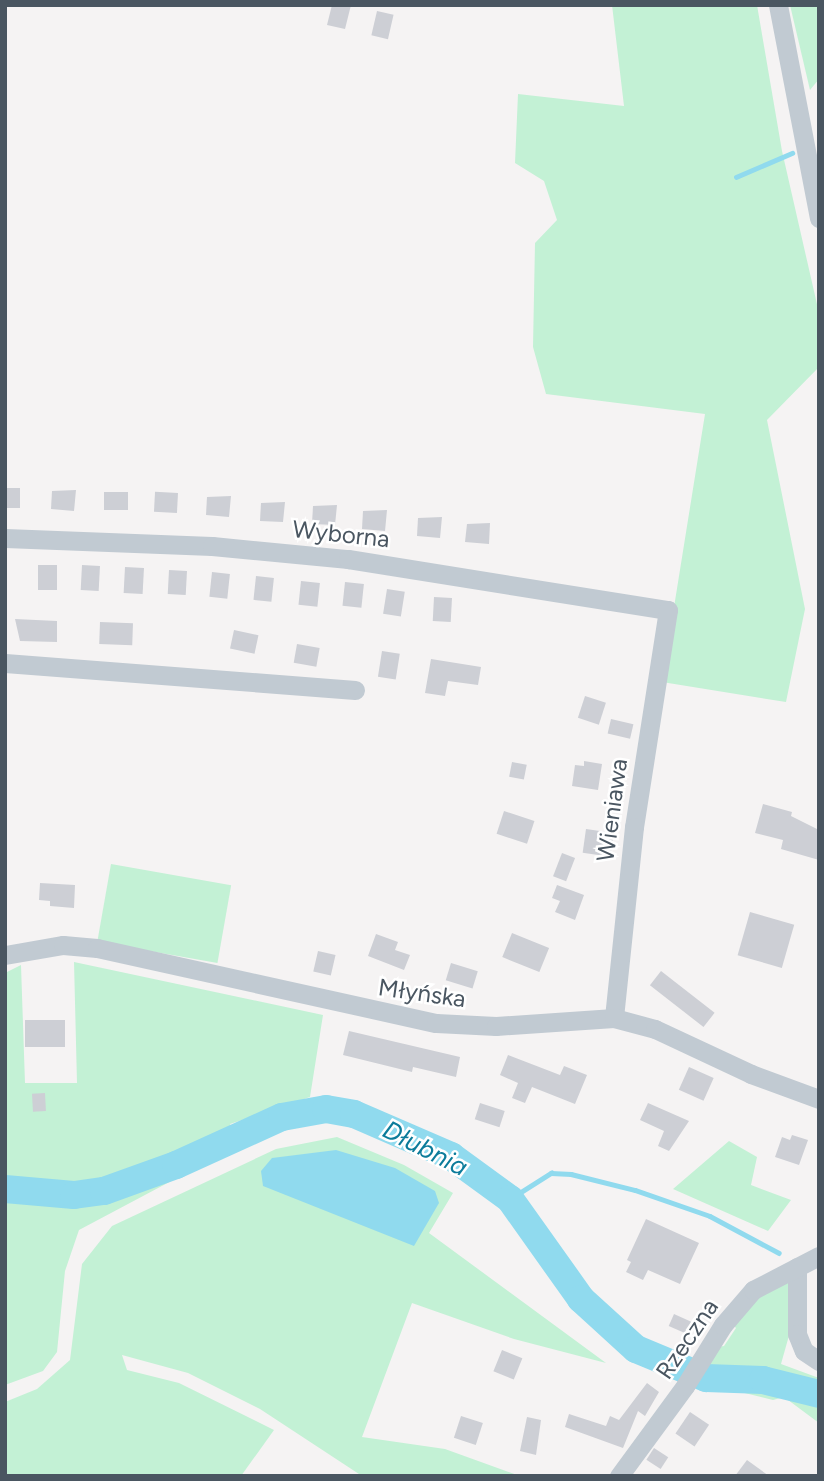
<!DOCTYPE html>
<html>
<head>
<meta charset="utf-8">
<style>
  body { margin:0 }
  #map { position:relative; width:824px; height:1481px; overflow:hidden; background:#f5f3f3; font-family:Figtree,sans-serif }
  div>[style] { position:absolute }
  .green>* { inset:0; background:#c3f1d5; transform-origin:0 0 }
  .water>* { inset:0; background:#90daee }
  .stream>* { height:4.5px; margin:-2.25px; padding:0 2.25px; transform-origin:2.25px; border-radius:2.25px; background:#90daee }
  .river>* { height:28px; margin:-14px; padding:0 14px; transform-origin:14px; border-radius:14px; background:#90daee }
  .building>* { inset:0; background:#cdcfd5; transform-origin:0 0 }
  .minor>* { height:19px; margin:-9.5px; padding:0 9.5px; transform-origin:9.5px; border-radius:9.5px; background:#c1cad2 }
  span { translate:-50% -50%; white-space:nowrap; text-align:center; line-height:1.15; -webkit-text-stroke:5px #fff; paint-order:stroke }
  .street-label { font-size:24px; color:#4a5661 }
  .water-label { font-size:26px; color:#0c7c9b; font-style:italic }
  .frame { position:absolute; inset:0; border:7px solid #4a5661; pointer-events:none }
</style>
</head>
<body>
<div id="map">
  <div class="green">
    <div style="clip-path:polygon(612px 5px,757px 5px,782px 151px,819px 313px,819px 367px,767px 420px,805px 609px,786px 702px,662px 682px,705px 414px,546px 394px,533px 347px,535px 243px,557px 220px,544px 181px,515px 163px,518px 94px,624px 106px)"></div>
    <div style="clip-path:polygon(790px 5px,819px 5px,819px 79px,810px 90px)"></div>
    <div style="left:111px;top:864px;width:122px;height:79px;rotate:10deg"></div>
    <div style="clip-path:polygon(74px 962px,323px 1015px,310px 1097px,230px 1124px,241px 1144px,79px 1230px,65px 1271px,57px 1352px,43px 1371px,5px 1385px,5px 973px,21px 965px,25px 1083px,77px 1083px)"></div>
    <div style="clip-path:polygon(337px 1137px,404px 1165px,453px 1193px,429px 1233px,606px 1363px,514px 1339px,412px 1303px,362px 1437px,445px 1449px,520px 1476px,362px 1476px,260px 1409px,188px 1373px,122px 1355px,127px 1370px,179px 1383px,274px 1430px,241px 1476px,5px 1476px,5px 1402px,37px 1389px,70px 1360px,82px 1264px,112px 1226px,276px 1149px)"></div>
    <div style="clip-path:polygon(729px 1141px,757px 1157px,751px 1185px,791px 1200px,768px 1231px,673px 1189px)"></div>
    <div style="clip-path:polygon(779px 1281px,790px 1283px,790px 1332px,781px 1364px,819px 1378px,819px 1423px,784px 1397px,773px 1400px,696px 1381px,717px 1347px,724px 1346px,736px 1328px,732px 1324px,748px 1305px)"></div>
  </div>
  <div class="water">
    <div style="clip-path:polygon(336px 1150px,395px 1168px,435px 1191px,439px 1203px,414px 1246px,263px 1186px,261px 1171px,272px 1158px)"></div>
  </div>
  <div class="stream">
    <div style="left:736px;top:177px;width:61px;rotate:-23.2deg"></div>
    <div style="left:510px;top:1199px;width:49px;rotate:-32.4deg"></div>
    <div style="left:551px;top:1173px;width:20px;rotate:3deg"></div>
    <div style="left:571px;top:1174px;width:66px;rotate:14deg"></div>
    <div style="left:635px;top:1190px;width:79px;rotate:19.1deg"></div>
    <div style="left:710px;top:1216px;width:78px;rotate:28.2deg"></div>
  </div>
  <div class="river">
    <div style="left:5px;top:1189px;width:69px;rotate:5deg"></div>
    <div style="left:74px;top:1195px;width:30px;rotate:-8deg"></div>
    <div style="left:104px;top:1191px;width:77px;rotate:-19.9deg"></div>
    <div style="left:176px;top:1165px;width:116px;rotate:-24.4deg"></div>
    <div style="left:282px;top:1117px;width:45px;rotate:-10.3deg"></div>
    <div style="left:326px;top:1109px;width:28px;rotate:10deg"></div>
    <div style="left:354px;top:1114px;width:106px;rotate:23.4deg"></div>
    <div style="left:451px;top:1156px;width:73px;rotate:36.1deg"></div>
    <div style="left:510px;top:1199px;width:123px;rotate:54.6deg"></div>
    <div style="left:581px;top:1299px;width:74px;rotate:42.3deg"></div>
    <div style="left:636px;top:1349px;width:76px;rotate:22.5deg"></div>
    <div style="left:706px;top:1378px;width:57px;rotate:2deg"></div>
    <div style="left:763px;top:1380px;width:58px;rotate:14deg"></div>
  </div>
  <div class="building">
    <div style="clip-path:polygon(332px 5px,351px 5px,345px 29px,327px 25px)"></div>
    <div style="left:377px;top:11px;width:17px;height:25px;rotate:13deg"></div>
    <div style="left:5px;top:488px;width:15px;height:20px"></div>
    <div style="clip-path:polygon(76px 490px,74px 511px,51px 509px,52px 491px)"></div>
    <div style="left:104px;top:492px;width:24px;height:18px"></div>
    <div style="left:178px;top:493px;width:20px;height:23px;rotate:93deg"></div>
    <div style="clip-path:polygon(231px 496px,229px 517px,206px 515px,207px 497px)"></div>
    <div style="clip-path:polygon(285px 502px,283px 522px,260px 521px,261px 503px)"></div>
    <div style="clip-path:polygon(337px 505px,335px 525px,312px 524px,313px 506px)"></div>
    <div style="clip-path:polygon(387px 510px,385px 531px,362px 529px,363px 511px)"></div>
    <div style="clip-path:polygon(442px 517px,440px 538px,417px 536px,418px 518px)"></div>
    <div style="clip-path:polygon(490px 523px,489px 544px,465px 542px,467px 524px)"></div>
    <div style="left:38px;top:565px;width:19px;height:25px"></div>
    <div style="left:82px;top:565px;width:18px;height:25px;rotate:3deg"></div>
    <div style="left:125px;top:567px;width:19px;height:26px;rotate:3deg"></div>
    <div style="left:169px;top:570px;width:18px;height:24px;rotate:3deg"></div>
    <div style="left:212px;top:572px;width:18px;height:25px;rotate:6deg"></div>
    <div style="left:256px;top:576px;width:18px;height:24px;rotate:6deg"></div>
    <div style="left:301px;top:581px;width:19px;height:24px;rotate:6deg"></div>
    <div style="left:345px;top:582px;width:19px;height:24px;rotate:6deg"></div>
    <div style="left:387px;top:589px;width:18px;height:25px;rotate:9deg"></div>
    <div style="left:434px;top:597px;width:18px;height:24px;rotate:3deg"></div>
    <div style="clip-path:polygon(15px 619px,57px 621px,57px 642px,20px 641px)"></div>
    <div style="left:100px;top:622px;width:33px;height:22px;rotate:2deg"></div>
    <div style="left:234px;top:630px;width:25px;height:19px;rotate:12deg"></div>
    <div style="left:297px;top:644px;width:23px;height:19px;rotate:10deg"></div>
    <div style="left:382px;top:651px;width:18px;height:26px;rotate:9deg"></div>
    <div style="clip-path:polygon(431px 659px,481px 667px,478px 685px,448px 681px,445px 696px,425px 693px)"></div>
    <div style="left:585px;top:696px;width:22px;height:23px;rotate:18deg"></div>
    <div style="left:611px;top:719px;width:23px;height:15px;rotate:13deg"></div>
    <div style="clip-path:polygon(584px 761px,602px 764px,598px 790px,572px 786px,575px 765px,584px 766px)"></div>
    <div style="left:512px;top:762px;width:15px;height:15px;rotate:11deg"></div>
    <div style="clip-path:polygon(763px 804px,792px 812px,791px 816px,819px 830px,819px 860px,781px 849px,783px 840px,755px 833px)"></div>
    <div style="left:504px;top:811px;width:32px;height:24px;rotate:18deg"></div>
    <div style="left:586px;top:829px;width:28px;height:24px;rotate:8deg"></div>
    <div style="left:562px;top:853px;width:14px;height:25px;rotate:21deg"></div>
    <div style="clip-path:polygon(40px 883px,75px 885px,74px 908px,50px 906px,50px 901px,39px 900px)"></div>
    <div style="clip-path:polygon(557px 885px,584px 895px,575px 920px,555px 912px,560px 901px,552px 898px)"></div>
    <div style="left:750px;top:912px;width:46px;height:45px;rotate:16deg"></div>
    <div style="left:512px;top:933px;width:40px;height:26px;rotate:22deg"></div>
    <div style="clip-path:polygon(376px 934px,398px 942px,395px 950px,410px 955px,404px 970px,368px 956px)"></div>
    <div style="left:318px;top:951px;width:18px;height:21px;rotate:13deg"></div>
    <div style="left:451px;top:963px;width:28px;height:18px;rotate:17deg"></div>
    <div style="left:661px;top:971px;width:68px;height:18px;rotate:38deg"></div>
    <div style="left:25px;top:1020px;width:40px;height:27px"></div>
    <div style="clip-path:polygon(349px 1031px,460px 1057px,456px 1077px,413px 1067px,412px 1072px,343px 1055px)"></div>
    <div style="clip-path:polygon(508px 1055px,560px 1075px,564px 1066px,587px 1075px,575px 1104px,532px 1087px,525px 1103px,512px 1098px,518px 1083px,500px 1075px)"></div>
    <div style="left:689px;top:1067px;width:27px;height:25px;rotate:24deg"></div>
    <div style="left:45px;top:1093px;width:18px;height:13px;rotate:87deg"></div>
    <div style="left:480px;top:1103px;width:26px;height:17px;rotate:18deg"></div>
    <div style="clip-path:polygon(648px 1103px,689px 1121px,669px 1151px,658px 1146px,664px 1131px,640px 1120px)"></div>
    <div style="clip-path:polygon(792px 1135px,808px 1140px,799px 1165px,775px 1157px,782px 1137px,790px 1140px)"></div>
    <div style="clip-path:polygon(646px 1219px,699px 1243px,680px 1284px,648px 1270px,643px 1280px,626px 1272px,631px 1262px,627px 1260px)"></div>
    <div style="left:674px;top:1314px;width:20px;height:13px;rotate:24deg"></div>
    <div style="left:502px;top:1350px;width:22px;height:23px;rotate:22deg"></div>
    <div style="clip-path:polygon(647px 1383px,659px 1392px,645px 1416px,638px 1411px,623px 1448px,565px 1427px,569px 1414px,606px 1426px,610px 1416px,619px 1420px)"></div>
    <div style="left:690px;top:1412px;width:23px;height:26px;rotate:34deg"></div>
    <div style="left:461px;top:1416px;width:23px;height:23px;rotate:18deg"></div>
    <div style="clip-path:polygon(527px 1417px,541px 1420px,536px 1455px,520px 1451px)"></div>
    <div style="left:654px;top:1448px;width:17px;height:14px;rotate:33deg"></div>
    <div style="clip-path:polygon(747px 1460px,769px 1476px,735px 1476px)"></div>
  </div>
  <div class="minor">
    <div style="left:778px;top:5px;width:217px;rotate:79.1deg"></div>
    <div style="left:5px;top:538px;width:207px;rotate:2.2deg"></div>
    <div style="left:212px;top:546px;width:137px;rotate:5.5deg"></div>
    <div style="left:348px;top:559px;width:324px;rotate:9.1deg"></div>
    <div style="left:668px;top:610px;width:220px;rotate:98.9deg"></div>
    <div style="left:634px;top:827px;width:192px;rotate:96deg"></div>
    <div style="left:5px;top:663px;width:351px;rotate:4.4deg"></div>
    <div style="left:5px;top:955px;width:59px;rotate:-9.8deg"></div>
    <div style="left:63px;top:945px;width:34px;rotate:5deg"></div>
    <div style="left:97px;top:948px;width:347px;rotate:12.5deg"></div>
    <div style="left:436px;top:1023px;width:60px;rotate:2.9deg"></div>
    <div style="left:496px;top:1026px;width:118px;rotate:-3.9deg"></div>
    <div style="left:614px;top:1018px;width:42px;rotate:15deg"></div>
    <div style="left:655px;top:1029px;width:106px;rotate:25.1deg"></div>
    <div style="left:751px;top:1074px;width:72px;rotate:20.2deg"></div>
    <div style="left:797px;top:1267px;width:67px;rotate:90deg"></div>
    <div style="left:797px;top:1334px;width:18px;rotate:68deg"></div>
    <div style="left:804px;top:1351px;width:18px;rotate:34deg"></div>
    <div style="left:619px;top:1476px;width:112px;rotate:-53.7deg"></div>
    <div style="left:685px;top:1386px;width:72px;rotate:-58.1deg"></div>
    <div style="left:723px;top:1325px;width:46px;rotate:-49.4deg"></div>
    <div style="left:753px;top:1290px;width:74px;rotate:-27.3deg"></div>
  </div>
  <div class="street-label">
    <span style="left:341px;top:534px;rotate:6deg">Wyborna</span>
    <span style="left:612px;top:810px;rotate:-82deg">Wieniawa</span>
    <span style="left:422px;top:993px;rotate:8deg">Młyńska</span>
    <span style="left:687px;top:1339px;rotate:-56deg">Rzeczna</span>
  </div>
  <div class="water-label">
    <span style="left:425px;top:1149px;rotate:27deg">Dłubnia</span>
  </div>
  <div class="frame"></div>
</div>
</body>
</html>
